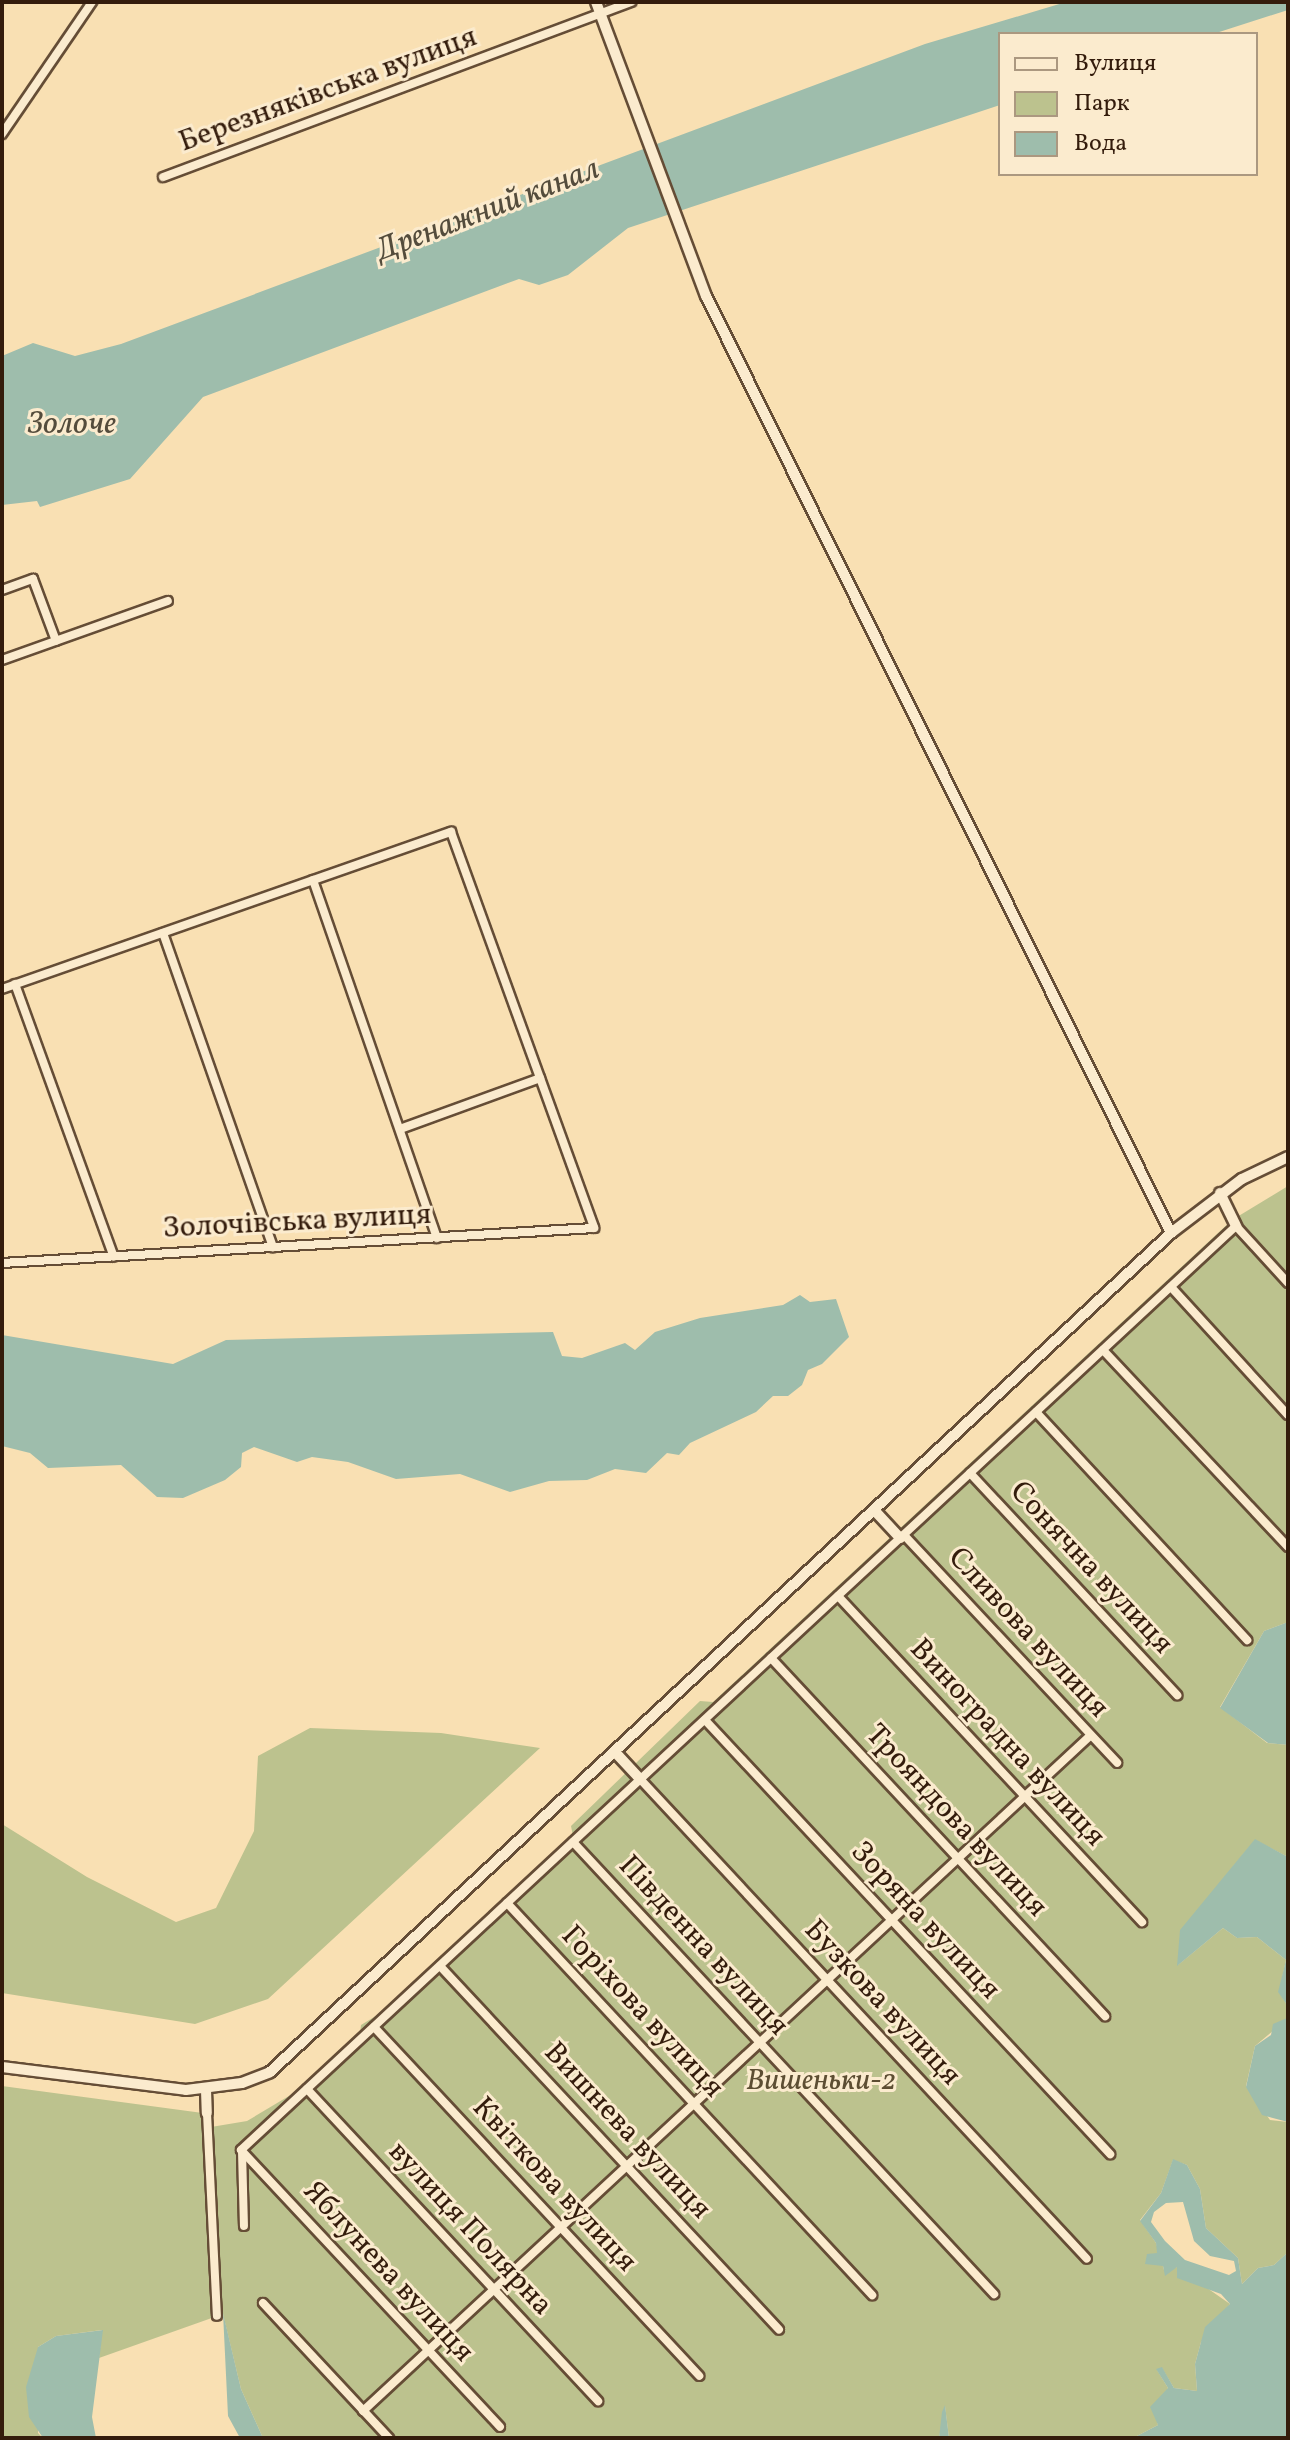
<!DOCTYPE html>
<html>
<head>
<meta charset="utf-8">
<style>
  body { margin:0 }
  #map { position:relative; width:1290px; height:2440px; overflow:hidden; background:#f9e0b3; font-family:Vollkorn,serif }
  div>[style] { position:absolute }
  .green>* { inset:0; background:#bcc28e }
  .water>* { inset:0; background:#9ebdac }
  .roads { filter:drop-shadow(2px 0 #654d36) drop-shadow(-2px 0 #654d36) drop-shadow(0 2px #654d36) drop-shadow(0 -2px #654d36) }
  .minor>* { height:8px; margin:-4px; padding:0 4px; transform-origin:4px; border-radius:4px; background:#fbebce }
  .tertiary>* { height:10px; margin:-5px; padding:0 5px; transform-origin:5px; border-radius:5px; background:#fbebce }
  span { translate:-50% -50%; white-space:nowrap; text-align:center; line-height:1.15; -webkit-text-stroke:6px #fbebce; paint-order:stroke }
  .street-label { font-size:30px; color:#341c0c }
  .park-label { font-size:30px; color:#5d4e33; font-style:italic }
  .water-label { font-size:32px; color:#544c3c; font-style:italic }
  .frame { position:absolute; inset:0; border:4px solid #341c0c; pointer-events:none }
  .legend { position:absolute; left:998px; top:32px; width:260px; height:144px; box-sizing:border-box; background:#fbebce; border:2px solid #ab9880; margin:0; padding:10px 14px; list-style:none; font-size:24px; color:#341c0c }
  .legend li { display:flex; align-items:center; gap:16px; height:40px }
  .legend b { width:40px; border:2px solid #ab9880 }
</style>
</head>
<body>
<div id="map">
  <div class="green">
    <div style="clip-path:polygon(1288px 1186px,1288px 1622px,1264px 1631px,1220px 1707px,1267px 1743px,1288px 1745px,1288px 1857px,1255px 1840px,1231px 1869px,1178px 1965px,1223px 1928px,1237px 1938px,1257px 1937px,1286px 1960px,1279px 1992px,1287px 2005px,1287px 2019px,1255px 2046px,1246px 2086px,1270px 2120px,1288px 2122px,1288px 2252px,1274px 2265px,1258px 2268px,1242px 2284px,1238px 2258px,1206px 2228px,1200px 2189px,1187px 2165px,1173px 2160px,1161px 2193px,1140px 2220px,1156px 2243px,1164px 2270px,1177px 2267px,1230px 2304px,1201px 2342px,1195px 2364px,1197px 2391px,1174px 2388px,1162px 2368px,1157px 2370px,1168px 2388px,1156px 2416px,1158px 2425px,1133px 2438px,949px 2438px,945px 2406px,939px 2438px,263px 2438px,241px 2389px,223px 2314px,99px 2358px,102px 2330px,56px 2336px,38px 2347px,38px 2433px,43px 2438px,2px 2438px,2px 2086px,210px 2114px,211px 2127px,247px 2121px,299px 2090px,360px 2033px,361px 2025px,384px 2011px,573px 1836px,571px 1826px,700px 1701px,713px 1702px,1232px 1220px)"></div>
    <div style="clip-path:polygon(310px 1728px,441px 1733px,540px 1748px,268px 1999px,195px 2024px,2px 1993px,2px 1824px,87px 1877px,176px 1922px,216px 1908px,254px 1831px,258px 1756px)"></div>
  </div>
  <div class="water">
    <div style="clip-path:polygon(1066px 2px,1288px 2px,1288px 10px,1213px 34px,1000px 34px,1000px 105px,628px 228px,568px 275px,539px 285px,519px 279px,203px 397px,130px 479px,40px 507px,37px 501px,2px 505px,2px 356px,33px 343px,75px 356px,121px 344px,925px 44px)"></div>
    <div style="clip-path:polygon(800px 1295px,810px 1302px,836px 1299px,849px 1337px,822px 1364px,808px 1370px,802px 1385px,788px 1396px,773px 1396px,756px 1412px,690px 1443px,679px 1455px,667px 1453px,646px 1473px,615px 1469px,587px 1480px,549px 1481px,510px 1492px,460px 1474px,396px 1479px,348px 1462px,312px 1457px,297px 1462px,254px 1447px,242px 1453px,241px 1467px,225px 1480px,183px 1498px,157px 1497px,121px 1465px,48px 1468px,30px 1453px,2px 1446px,2px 1335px,173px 1364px,226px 1340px,553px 1332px,562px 1356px,582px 1358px,625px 1343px,635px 1350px,655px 1332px,700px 1318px,783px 1305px)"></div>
    <div style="clip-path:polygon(1288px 1622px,1288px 1745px,1268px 1743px,1220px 1708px,1264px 1631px)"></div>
    <div style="clip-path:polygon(1255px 1839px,1288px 1857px,1288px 2122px,1262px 2115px,1246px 2087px,1255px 2046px,1271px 2035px,1273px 2024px,1287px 2018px,1287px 2005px,1278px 1992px,1286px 1960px,1257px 1937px,1237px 1938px,1223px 1928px,1177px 1966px,1180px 1930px)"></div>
    <div style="clip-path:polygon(evenodd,1173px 2159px,1187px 2165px,1200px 2189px,1206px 2228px,1238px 2258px,1242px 2284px,1258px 2268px,1274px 2265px,1288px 2252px,1288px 2438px,1133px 2438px,1158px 2425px,1150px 2407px,1168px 2388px,1156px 2369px,1162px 2367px,1174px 2388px,1197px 2391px,1195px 2364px,1205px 2327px,1230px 2304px,1221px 2294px,1177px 2278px,1177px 2267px,1165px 2276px,1163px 2266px,1145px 2264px,1147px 2254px,1157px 2253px,1156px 2243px,1140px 2221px,1161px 2193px,1173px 2159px,1183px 2202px,1194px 2241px,1210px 2256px,1234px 2261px,1236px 2271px,1229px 2275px,1185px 2260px,1165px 2241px,1151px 2222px,1154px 2212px,1166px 2203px,1183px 2202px)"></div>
    <div style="clip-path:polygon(223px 2313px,241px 2389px,263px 2438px,240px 2438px,228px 2416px)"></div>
    <div style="clip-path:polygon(103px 2330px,92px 2417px,96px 2438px,43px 2438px,29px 2417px,26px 2387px,38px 2347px,56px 2336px)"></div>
    <div style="clip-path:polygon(945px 2405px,949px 2438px,939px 2438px,942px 2412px)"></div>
  </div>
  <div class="roads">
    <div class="minor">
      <div style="left:2px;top:134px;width:160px;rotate:-55.7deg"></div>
      <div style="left:163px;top:177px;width:500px;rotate:-20.5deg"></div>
      <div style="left:2px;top:590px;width:33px;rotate:-20deg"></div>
      <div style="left:33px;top:579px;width:66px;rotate:69.6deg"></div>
      <div style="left:2px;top:660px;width:176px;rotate:-19.6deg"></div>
      <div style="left:313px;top:880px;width:379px;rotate:70.9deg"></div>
      <div style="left:163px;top:933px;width:333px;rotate:70.7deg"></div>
      <div style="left:15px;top:984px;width:290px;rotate:70.1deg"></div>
      <div style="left:2px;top:989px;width:476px;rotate:-19.3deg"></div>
      <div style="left:451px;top:832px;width:421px;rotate:70.1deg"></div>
      <div style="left:594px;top:1228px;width:593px;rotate:176.62deg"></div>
      <div style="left:400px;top:1129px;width:149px;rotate:-20deg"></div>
      <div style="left:1171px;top:1287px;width:173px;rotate:47.6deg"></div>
      <div style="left:1103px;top:1350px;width:270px;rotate:46.8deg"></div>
      <div style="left:1036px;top:1412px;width:311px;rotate:47.2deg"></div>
      <div style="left:970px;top:1473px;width:304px;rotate:47deg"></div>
      <div style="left:904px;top:1535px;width:312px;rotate:46.9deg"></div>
      <div style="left:838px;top:1596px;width:446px;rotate:47deg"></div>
      <div style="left:771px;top:1658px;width:490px;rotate:47deg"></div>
      <div style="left:705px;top:1720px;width:594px;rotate:46.98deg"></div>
      <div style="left:641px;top:1780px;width:654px;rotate:47.04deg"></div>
      <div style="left:573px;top:1842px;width:618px;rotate:47.03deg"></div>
      <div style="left:507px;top:1903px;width:536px;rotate:47.04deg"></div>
      <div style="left:440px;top:1966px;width:497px;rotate:47deg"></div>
      <div style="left:374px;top:2027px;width:477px;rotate:47deg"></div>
      <div style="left:307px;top:2089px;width:427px;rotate:47deg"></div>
      <div style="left:207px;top:2113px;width:203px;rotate:87.2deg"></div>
      <div style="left:241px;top:2150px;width:1358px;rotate:-42.88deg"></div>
      <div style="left:1236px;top:1226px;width:77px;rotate:47.6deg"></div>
      <div style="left:241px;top:2150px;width:379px;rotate:46.9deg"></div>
      <div style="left:242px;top:2151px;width:75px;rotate:88.5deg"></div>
      <div style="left:263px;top:2303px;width:185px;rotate:47deg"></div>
      <div style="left:363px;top:2411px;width:993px;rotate:-42.88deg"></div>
    </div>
    <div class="tertiary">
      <div style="left:596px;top:2px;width:314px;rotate:69.5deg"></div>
      <div style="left:706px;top:296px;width:1046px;rotate:63.61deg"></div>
      <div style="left:1220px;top:1193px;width:37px;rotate:64deg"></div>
      <div style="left:875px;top:1511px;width:37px;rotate:47deg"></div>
      <div style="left:615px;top:1752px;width:38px;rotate:47deg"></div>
      <div style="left:2px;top:2067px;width:185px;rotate:7.1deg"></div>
      <div style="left:186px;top:2090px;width:56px;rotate:-7.1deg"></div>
      <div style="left:242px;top:2083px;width:30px;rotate:-21deg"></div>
      <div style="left:270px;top:2072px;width:1231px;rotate:-42.96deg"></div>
      <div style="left:1171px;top:1233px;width:89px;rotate:-37.3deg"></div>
      <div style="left:1242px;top:1179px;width:51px;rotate:-25.6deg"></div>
      <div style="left:206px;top:2090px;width:23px;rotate:88deg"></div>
    </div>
  </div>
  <div class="street-label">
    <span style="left:328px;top:90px;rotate:-20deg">Березняківська вулиця</span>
    <span style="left:297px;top:1222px;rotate:-3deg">Золочівська вулиця</span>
    <span style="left:1091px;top:1568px;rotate:47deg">Сонячна вулиця</span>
    <span style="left:1028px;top:1633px;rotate:47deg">Сливова вулиця</span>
    <span style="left:1007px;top:1743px;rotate:47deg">Виноградна вулиця</span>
    <span style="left:956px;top:1821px;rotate:47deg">Трояндова вулиця</span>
    <span style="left:925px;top:1921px;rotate:47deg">Зоряна вулиця</span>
    <span style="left:703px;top:1946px;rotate:47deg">Південна вулиця</span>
    <span style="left:882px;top:2003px;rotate:47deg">Бузкова вулиця</span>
    <span style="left:642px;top:2012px;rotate:47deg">Горіхова вулиця</span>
    <span style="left:627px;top:2131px;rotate:47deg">Вишнева вулиця</span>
    <span style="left:554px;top:2185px;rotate:47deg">Квіткова вулиця</span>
    <span style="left:470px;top:2229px;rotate:47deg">вулиця Полярна</span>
    <span style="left:388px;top:2272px;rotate:47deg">Яблунева вулиця</span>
  </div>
  <div class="park-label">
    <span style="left:821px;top:2081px">Вишеньки-2</span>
  </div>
  <div class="water-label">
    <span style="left:488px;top:211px;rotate:-21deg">Дренажний канал</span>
    <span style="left:72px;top:425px">Золоче</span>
  </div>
  <div class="frame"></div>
  <ul class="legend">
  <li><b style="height:10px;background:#fbebce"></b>Вулиця</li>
  <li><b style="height:22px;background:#bcc28e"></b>Парк</li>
  <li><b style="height:22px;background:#9ebdac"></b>Вода</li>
  </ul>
</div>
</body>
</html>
